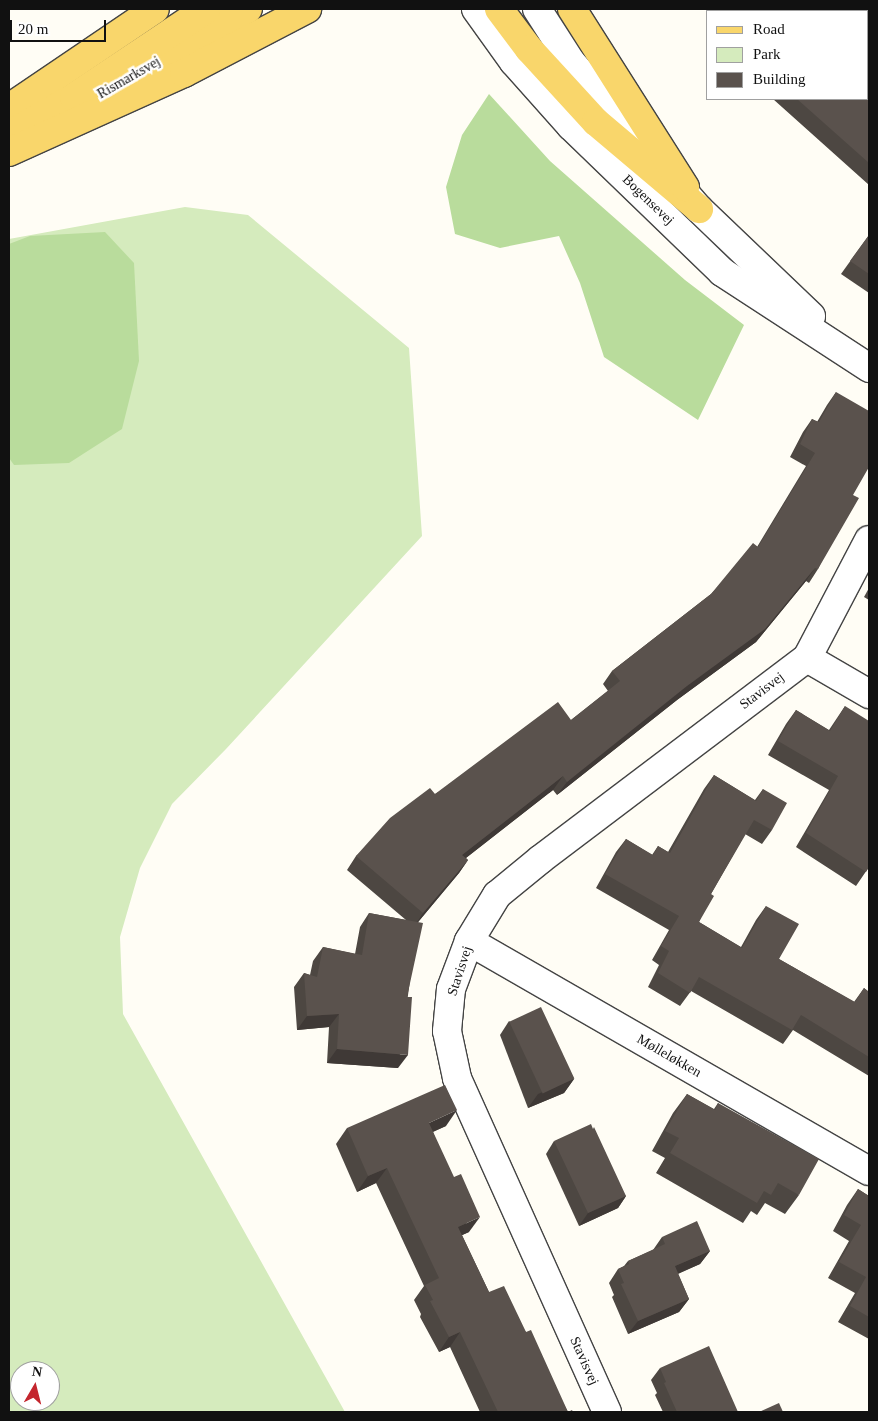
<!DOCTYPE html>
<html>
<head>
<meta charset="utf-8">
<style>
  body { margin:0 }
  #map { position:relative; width:878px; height:1421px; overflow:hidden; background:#fffdf5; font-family:Georgia,serif }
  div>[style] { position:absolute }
  .green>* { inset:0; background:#d5ebbd }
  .forest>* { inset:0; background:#b9dc9c }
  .roads { filter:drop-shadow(1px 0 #444) drop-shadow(-1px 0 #444) drop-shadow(0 1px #444) drop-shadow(0 -1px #444) }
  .minor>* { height:28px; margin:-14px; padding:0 14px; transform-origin:14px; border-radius:14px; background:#fff }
  .major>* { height:28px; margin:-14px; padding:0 14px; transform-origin:14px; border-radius:14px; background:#f9d66b }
  .wall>* { inset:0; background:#4d4742 }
  .shaded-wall>* { inset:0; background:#3f3936 }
  .building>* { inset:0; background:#5a524d; transform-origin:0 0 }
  span { translate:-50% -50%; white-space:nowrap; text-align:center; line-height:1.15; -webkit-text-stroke:5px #fff; paint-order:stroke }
  .street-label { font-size:14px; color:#111 }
  .frame { position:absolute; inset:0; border:10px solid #111; pointer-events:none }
  .legend { position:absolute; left:706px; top:10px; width:162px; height:90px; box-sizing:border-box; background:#fff; border:1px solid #a0a0a0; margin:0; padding:6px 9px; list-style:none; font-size:15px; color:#111 }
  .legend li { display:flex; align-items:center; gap:10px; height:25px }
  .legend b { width:25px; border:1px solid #a0a0a0 }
  .north { position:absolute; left:10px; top:1361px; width:50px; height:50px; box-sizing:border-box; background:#fff; border:1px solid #a0a0a0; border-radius:50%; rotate:8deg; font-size:14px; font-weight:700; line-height:20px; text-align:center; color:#111 }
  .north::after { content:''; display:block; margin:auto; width:18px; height:22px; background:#c4262e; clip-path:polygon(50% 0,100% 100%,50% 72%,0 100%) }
  .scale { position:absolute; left:10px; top:20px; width:96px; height:22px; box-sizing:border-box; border:2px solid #111; border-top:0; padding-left:6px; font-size:15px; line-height:18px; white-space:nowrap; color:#111; -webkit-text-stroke:4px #fff; paint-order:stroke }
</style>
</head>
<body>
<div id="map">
  <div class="green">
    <div style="clip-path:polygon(evenodd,185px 207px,248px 215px,409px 348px,422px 536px,226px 749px,172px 804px,140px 868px,120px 937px,123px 1014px,345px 1412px,9px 1412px,9px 239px,185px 207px,20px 1371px,50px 1371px,50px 1401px,20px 1401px,20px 1371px)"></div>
  </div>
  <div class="forest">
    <div style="clip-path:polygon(489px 94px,550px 161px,685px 280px,744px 325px,698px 420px,604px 357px,580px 283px,559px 236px,500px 248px,455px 234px,446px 187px,462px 135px)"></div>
    <div style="clip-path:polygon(105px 232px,134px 263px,139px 361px,122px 429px,69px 463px,14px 465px,9px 458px,9px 244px,30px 236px)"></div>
  </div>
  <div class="roads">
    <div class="minor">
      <div style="left:476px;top:9px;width:65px;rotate:54.4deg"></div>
      <div style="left:514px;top:62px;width:86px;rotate:48.3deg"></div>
      <div style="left:571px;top:126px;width:210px;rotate:44deg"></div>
      <div style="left:722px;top:272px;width:176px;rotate:33.1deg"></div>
      <div style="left:537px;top:9px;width:63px;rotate:57.3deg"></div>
      <div style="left:571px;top:62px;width:195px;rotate:49deg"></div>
      <div style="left:699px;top:209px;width:155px;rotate:43.7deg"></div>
      <div style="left:771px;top:11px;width:4px;rotate:-34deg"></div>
      <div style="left:807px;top:658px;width:72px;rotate:30.1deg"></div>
      <div style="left:469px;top:941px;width:461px;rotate:29.9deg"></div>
      <div style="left:607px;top:1412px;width:366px;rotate:-114.2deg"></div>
      <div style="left:457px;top:1078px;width:48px;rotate:-102deg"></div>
      <div style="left:447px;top:1031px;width:42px;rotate:-84.6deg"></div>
      <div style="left:451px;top:989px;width:51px;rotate:-69.4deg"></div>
      <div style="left:469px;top:941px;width:54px;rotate:-58.7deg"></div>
      <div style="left:497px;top:895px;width:57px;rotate:-39.3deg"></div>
      <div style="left:541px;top:859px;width:333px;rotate:-37.1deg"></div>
      <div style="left:807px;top:658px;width:133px;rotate:-62.3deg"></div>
    </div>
    <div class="major">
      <div style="left:499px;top:9px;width:50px;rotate:53.1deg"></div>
      <div style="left:529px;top:49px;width:99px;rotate:47.5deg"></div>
      <div style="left:596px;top:122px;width:135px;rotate:40.2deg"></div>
      <div style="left:572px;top:9px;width:211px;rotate:57.6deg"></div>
      <div style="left:107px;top:91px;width:163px;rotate:-30.2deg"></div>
      <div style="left:9px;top:108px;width:176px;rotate:-34.1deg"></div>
      <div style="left:10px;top:134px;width:74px;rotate:-30deg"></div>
      <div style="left:74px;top:97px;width:159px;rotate:-33.7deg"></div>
      <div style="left:9px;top:152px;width:192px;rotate:-24.3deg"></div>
      <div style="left:184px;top:73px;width:139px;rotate:-27.5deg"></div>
    </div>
  </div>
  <div class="wall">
    <div style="clip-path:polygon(869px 89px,869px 185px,773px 99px,867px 99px)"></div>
    <div style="clip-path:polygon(869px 235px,869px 293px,841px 274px)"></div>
    <div style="clip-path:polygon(836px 392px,853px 495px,818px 569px,809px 583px,806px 581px,756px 642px,677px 700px,557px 795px,553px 790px,466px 858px,468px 860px,459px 873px,418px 922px,398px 1068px,327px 1063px,329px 1027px,297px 1030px,294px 987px,304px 973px,310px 975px,313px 961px,323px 947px,355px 954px,360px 927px,369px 913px,406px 920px,347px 870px,356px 856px,435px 794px,571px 720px,608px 691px,603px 684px,612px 671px,711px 594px,757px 547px,806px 466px,790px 457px,803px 432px,812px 419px,817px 422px,827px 405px)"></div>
    <div style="clip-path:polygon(869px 588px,869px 600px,864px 597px)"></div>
    <div style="clip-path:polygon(845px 706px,869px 867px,856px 886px,796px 847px,829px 790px,768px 755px,786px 724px,796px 710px,829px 730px)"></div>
    <div style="clip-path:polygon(714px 775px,755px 800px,763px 789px,772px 830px,762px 844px,745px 834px,711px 894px,699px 922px,741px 947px,756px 920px,766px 906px,779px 959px,854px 1002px,864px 988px,869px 992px,869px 1076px,793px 1030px,783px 1044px,691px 991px,680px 1006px,648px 987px,659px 965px,652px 960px,669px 930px,596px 888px,616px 852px,626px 839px,652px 855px,658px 846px,668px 852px,704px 789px)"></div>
    <div style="clip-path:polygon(509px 1021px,574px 1079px,564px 1093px,528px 1108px,500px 1035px)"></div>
    <div style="clip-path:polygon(687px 1094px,714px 1109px,718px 1103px,799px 1195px,785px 1214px,765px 1203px,757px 1215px,751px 1211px,743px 1223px,656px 1173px,665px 1158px,652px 1151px,673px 1113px)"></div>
    <div style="clip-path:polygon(446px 1126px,433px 1132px,469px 1232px,462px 1235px,489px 1292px,526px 1332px,568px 1412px,573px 1412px,480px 1412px,450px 1347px,439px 1352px,420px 1317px,421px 1314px,414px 1300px,424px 1286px,376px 1183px,357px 1192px,336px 1144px,347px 1128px)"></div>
    <div style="clip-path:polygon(554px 1141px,626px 1196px,618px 1208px,579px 1226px,546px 1154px)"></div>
    <div style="clip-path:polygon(858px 1189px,869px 1196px,869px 1339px,838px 1322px,855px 1293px,828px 1278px,849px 1241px,833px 1231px,847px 1205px)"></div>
    <div style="clip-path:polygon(662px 1237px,710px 1251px,700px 1264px,678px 1274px,689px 1299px,679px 1312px,628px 1334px,612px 1297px,614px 1295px,609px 1283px,618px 1269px,624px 1266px,628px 1261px,653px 1250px)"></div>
    <div style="clip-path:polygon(660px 1368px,738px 1412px,663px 1412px,655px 1395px,657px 1393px,651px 1380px)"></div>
  </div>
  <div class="shaded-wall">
    <div style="clip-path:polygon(815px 568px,806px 581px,756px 642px,677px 700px,557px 795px,567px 782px)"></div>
    <div style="clip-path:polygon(563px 776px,553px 790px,453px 868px,462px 855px)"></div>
    <div style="clip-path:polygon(468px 860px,459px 873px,414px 927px,423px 913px)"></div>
    <div style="clip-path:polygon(339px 1014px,329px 1027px,297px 1030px,307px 1016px)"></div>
    <div style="clip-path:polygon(337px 1049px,408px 1055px,398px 1068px,327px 1063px)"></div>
    <div style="clip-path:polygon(574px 1079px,564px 1093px,528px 1108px,538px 1094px)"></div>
    <div style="clip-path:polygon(457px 1110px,446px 1126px,418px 1138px,429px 1123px)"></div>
    <div style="clip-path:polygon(387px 1168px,376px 1183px,357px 1192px,368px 1176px)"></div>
    <div style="clip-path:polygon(626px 1196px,618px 1208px,579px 1226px,588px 1213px)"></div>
    <div style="clip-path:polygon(480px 1217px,469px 1232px,447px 1242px,458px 1227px)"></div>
    <div style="clip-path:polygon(710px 1251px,700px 1264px,665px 1279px,675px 1266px)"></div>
    <div style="clip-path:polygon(689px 1299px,679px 1312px,628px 1334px,638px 1321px)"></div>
    <div style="clip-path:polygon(460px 1332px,450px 1347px,439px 1352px,449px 1337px)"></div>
  </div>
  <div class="building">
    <div style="clip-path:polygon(867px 87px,869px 89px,869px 163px,797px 99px,867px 99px)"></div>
    <div style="clip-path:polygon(869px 235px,869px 274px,850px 261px)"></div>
    <div style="clip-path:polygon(836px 392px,869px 411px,869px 467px,853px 495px,859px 498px,818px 569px,815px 568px,765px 629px,687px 686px,567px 782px,563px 776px,462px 855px,468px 860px,423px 913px,356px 856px,390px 818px,430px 788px,435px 794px,558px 702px,571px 720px,620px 681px,612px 671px,711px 594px,753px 543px,758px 547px,815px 453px,800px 444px,812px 419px,819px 422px)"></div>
    <div style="clip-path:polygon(845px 706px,869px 721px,869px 867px,866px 872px,806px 833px,838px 776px,778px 741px,796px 710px,830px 731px)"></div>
    <div style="clip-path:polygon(714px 775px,756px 801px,763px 789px,787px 803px,772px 830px,754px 820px,711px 894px,714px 896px,699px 922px,742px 948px,766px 906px,799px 924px,779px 959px,855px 1002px,864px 988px,869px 992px,869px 1057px,801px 1015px,792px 1030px,699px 977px,690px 993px,658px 973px,669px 951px,661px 946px,679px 916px,605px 874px,626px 839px,653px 855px,658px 846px,670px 853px)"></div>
    <div style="clip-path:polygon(369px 913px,423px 923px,407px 997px,412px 997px,408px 1055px,337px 1049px,339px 1014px,307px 1016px,304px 973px,317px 977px,323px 947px,362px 955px)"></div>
    <div style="left:541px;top:1007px;width:79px;height:35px;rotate:65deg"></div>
    <div style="clip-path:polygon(445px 1085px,457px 1110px,429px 1123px,454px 1177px,461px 1174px,480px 1217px,458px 1227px,489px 1292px,504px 1286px,526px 1332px,531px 1330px,568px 1412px,572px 1410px,573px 1412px,498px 1412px,460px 1332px,449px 1337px,430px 1301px,433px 1300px,425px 1285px,439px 1278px,387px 1168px,368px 1176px,347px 1128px)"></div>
    <div style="clip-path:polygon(687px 1094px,715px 1110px,718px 1103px,819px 1159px,799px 1195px,778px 1183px,771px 1195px,764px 1191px,757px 1203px,670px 1153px,679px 1138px,665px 1131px)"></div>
    <div style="clip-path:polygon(591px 1124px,593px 1129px,594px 1127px,626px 1196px,588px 1213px,554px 1141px)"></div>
    <div style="clip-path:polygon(858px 1189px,869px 1196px,869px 1317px,850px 1306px,866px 1277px,839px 1262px,861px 1225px,844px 1215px)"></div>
    <div style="clip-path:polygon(697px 1221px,710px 1251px,675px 1266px,689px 1299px,638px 1321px,621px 1284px,624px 1283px,618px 1269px,629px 1264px,628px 1261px,665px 1244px,662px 1237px)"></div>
    <div style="clip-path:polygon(709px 1346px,738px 1412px,677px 1412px,664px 1383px,666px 1382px,660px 1368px)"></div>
    <div style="clip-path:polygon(779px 1403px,783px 1412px,759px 1412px)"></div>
  </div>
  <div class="street-label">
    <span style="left:129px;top:78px;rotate:-30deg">Rismarksvej</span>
    <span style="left:648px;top:200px;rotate:44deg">Bogensevej</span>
    <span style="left:762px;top:691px;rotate:-37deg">Stavisvej</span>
    <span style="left:460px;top:971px;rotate:-72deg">Stavisvej</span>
    <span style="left:669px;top:1056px;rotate:30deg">Mølleløkken</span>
    <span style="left:584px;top:1361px;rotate:66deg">Stavisvej</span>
  </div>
  <div class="frame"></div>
  <ul class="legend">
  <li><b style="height:6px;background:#f9d66b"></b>Road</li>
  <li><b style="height:14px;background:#d5ebbd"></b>Park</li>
  <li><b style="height:14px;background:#5a524d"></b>Building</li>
  </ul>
  <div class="north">N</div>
  <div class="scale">20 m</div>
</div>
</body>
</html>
